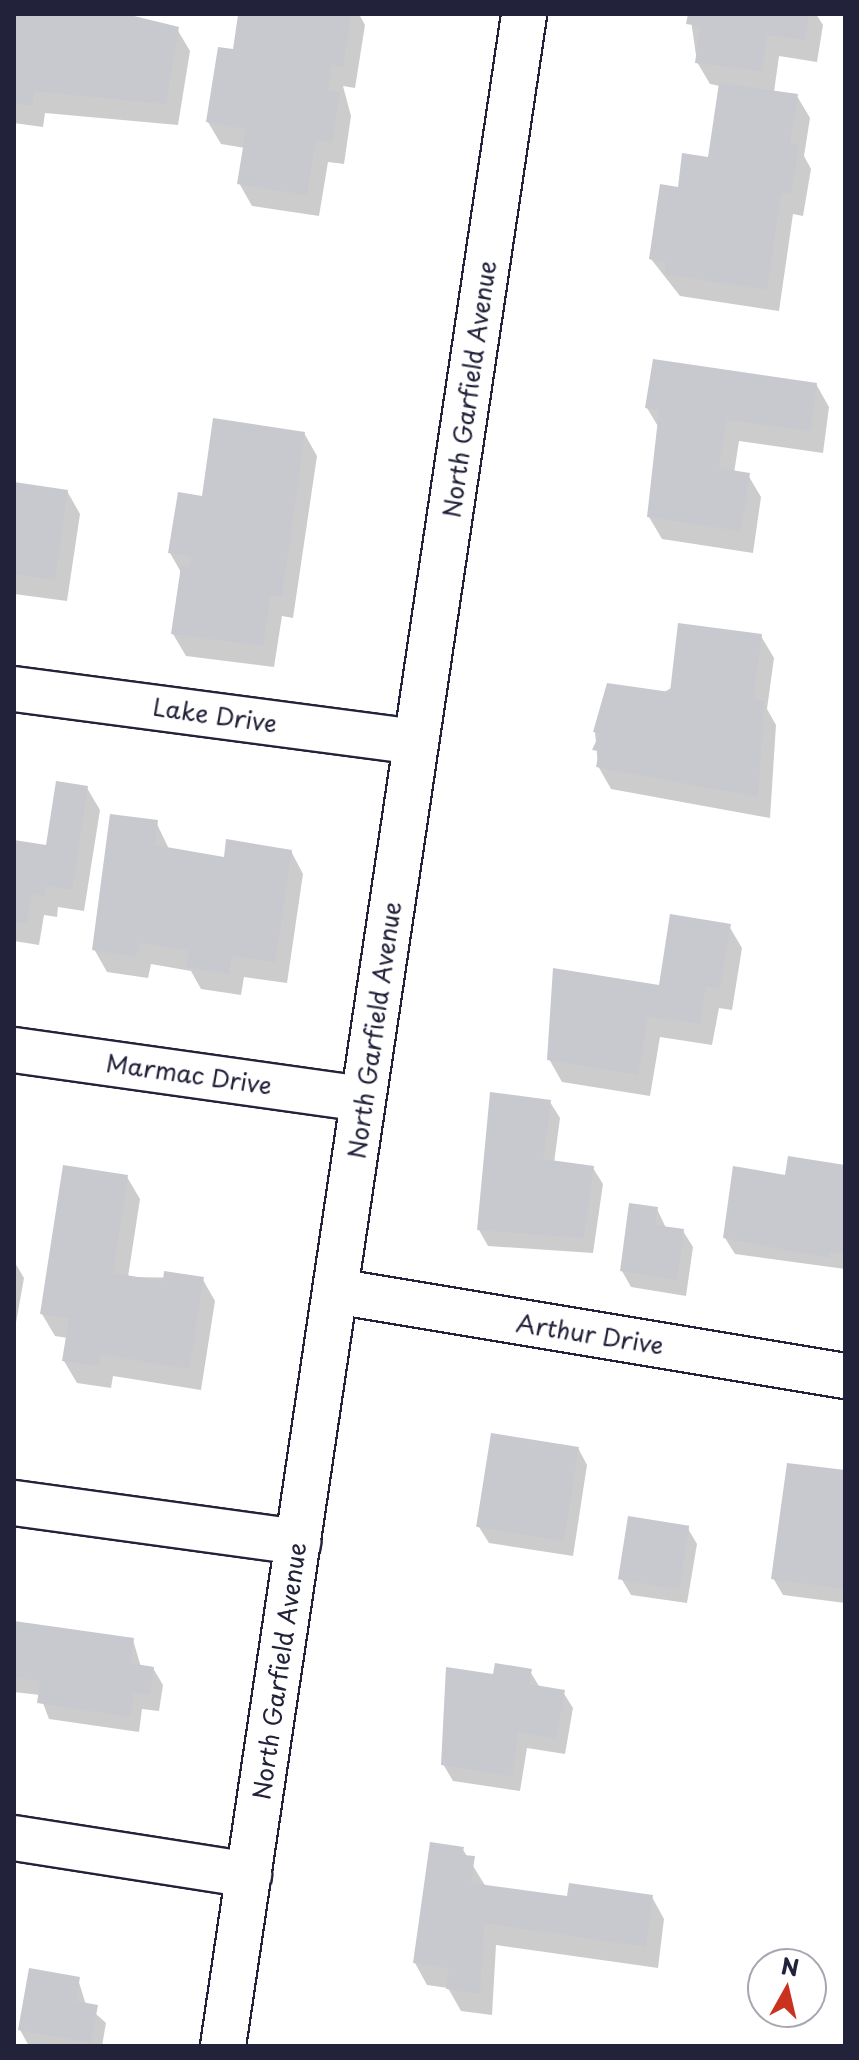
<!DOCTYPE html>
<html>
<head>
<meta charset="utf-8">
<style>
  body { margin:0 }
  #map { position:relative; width:859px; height:2060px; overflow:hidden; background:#fff; font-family:"Playpen Sans",sans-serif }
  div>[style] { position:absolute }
  .shadow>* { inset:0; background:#0003 }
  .building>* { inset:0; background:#c8c8cf; transform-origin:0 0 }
  .roads { filter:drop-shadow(2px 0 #22223b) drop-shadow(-2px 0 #22223b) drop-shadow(0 2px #22223b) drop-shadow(0 -2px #22223b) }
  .minor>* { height:44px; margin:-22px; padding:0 22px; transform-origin:22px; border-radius:22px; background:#fff }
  span { translate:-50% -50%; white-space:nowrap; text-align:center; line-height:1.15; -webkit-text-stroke:6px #fff; paint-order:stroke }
  .street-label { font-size:24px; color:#22223b }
  .frame { position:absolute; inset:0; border:16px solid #22223b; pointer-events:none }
  .north { position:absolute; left:747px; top:1948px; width:80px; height:80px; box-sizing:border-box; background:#fff; border:2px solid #a7a7b1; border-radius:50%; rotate:8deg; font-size:22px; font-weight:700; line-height:32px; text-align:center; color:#22223b }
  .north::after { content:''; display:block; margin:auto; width:28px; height:36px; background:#c8321e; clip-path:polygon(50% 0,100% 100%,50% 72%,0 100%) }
</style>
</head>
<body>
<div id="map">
  <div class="shadow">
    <div style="clip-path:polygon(14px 14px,120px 14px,177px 29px,190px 51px,178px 125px,45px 113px,43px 127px,14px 123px)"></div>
    <div style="clip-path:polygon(265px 14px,359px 14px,365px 25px,355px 88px,343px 86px,351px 116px,344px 164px,328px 162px,319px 216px,252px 206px,239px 183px,245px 148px,221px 144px,208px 122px,234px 52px)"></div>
    <div style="clip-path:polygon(690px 14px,816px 14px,823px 25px,817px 62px,779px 56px,774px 92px,797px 96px,810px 118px,804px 156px,811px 169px,803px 216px,793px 214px,779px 311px,680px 296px,651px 259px,679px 189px,710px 159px,720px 86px,710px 84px,697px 62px)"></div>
    <div style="clip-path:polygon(816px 384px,829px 407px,823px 453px,739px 441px,734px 473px,748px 475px,761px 497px,753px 553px,662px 539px,649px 517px,659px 428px,647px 408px)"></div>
    <div style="clip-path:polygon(304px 433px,317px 456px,293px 618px,282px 616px,274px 667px,186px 656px,173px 634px,182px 574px,170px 553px,203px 499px)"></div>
    <div style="clip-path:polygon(14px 484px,67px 491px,80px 514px,67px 601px,14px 594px)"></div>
    <div style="clip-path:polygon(761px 636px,774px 658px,767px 709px,776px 725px,770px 818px,611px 789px,598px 766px,595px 732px)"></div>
    <div style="clip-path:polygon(87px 788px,100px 810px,84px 911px,58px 907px,57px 917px,44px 915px,39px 945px,14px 941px,14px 842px,47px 847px)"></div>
    <div style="clip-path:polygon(156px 822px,169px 849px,225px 859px,291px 851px,303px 874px,287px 983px,244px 977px,241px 995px,201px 989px,191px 971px,151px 964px,148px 978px,107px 972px,94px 949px)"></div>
    <div style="clip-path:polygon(729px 926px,742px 948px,732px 1010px,719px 1008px,712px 1045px,660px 1037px,650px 1096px,562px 1082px,549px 1059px,660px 987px)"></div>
    <div style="clip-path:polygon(550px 1102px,560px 1118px,554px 1163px,593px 1168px,603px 1184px,593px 1253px,488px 1246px,479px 1230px)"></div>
    <div style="clip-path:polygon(845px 1167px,845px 1269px,735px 1254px,725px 1238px,787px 1177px)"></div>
    <div style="clip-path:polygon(127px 1177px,140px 1199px,128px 1277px,202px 1278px,215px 1301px,201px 1390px,113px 1376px,111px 1388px,77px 1383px,64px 1361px,68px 1338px,55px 1336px,42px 1314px)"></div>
    <div style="clip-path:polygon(657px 1209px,666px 1228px,683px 1231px,693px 1247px,686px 1296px,631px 1287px,622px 1271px)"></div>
    <div style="clip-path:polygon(14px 1261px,24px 1278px,14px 1334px)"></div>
    <div style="clip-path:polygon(578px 1448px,587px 1465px,573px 1556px,489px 1543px,479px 1527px)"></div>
    <div style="clip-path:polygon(845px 1472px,845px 1603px,783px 1595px,773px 1578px)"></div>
    <div style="clip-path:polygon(687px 1527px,697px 1544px,687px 1603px,631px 1595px,621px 1578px)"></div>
    <div style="clip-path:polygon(14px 1623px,133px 1640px,141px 1667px,153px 1668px,163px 1685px,159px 1711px,142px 1709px,139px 1732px,49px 1719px,40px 1695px,14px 1692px)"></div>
    <div style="clip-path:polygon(530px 1671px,540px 1688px,563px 1692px,573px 1708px,565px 1754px,527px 1748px,520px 1791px,453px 1781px,443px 1764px,495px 1677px)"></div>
    <div style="clip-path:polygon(462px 1848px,486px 1887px,569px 1898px,652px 1897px,664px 1919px,658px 1968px,496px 1945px,492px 2015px,461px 2011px,448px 1988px,427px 1985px,415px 1963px)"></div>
    <div style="clip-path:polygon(78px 1979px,86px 2005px,106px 2023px,102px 2046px,29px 2046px,20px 2030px)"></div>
  </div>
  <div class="building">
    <div style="clip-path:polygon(14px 14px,126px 14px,179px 27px,166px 104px,34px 91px,32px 106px,14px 103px)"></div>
    <div style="clip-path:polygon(263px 14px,351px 14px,343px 67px,331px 65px,328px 90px,340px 92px,332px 143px,316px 140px,307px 195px,237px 184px,246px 129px,206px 122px,218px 47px,233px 49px,238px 15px)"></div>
    <div style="clip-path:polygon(688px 14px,809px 14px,805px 40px,767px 35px,762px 71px,695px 63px,700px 26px,686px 24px)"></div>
    <div style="clip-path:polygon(719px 83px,798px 94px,790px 143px,799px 145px,791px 194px,781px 193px,767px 290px,665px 274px,666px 263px,649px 259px,660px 184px,678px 187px,682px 153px,708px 157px)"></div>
    <div style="clip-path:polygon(653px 359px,817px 383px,811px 431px,727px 420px,719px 468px,750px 473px,741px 531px,647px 517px,659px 410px,645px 408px)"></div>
    <div style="clip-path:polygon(213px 418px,305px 432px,282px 596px,270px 595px,263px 646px,171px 634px,181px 566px,190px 568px,192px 557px,168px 553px,178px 492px,202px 496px)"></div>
    <div style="clip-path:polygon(14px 482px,68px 490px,55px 580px,14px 574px)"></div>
    <div style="clip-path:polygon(678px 623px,762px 634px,753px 699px,764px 701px,758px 797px,596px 767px,599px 751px,592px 750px,600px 733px,593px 732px,607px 683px,670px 692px)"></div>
    <div style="clip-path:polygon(56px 781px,88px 786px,72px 890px,46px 886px,45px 896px,32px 893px,27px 924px,14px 922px,14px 840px,46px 845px)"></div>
    <div style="clip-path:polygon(110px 814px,158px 820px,155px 845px,224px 857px,226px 839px,292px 850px,275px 962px,232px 956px,229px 974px,186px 967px,189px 951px,139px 943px,136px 957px,92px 950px)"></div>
    <div style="clip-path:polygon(670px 914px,731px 924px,720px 989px,706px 986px,700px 1024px,648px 1016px,638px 1075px,547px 1060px,553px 968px,659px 985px)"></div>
    <div style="clip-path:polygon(490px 1092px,551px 1100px,543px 1159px,594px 1166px,584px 1238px,477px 1230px)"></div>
    <div style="clip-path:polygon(788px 1156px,845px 1165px,845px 1254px,830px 1252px,829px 1258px,723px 1238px,733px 1166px,785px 1175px)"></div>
    <div style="clip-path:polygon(63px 1165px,128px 1175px,113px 1273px,163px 1281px,164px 1271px,204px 1277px,189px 1369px,101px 1354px,99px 1366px,62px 1361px,69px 1318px,40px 1314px)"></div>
    <div style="clip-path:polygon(629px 1203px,658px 1207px,655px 1225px,684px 1229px,677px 1280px,620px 1271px)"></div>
    <div style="left:491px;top:1433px;width:89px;height:95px;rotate:9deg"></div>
    <div style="clip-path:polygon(787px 1463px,845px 1470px,845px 1589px,771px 1579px)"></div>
    <div style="left:628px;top:1516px;width:62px;height:64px;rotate:9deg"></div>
    <div style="clip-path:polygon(14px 1621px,134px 1638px,130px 1663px,154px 1667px,150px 1695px,134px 1693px,130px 1717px,37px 1703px,40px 1681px,14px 1677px)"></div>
    <div style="clip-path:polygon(495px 1663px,532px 1669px,529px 1684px,565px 1690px,556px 1739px,518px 1732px,512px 1776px,441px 1765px,446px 1667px,493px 1674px)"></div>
    <div style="clip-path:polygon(430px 1842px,464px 1847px,462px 1855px,475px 1856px,471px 1883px,567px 1896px,569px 1883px,653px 1895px,646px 1947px,484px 1923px,480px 1994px,446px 1989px,449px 1968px,413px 1963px)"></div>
    <div style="clip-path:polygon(29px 1968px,80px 1977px,76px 2001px,98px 2005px,91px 2043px,18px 2030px)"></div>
  </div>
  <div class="roads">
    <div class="minor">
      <div style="left:14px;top:689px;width:405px;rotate:7.5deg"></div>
      <div style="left:14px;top:1050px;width:352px;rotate:8deg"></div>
      <div style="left:335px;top:1291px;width:517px;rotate:9.46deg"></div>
      <div style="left:14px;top:1503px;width:287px;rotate:7.8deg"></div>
      <div style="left:14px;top:1838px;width:238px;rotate:8.9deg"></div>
      <div style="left:223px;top:2046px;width:2054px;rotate:-81.57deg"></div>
    </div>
  </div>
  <div class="street-label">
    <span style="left:469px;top:389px;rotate:-82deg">North Garfield Avenue</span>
    <span style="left:215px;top:715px;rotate:8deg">Lake Drive</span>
    <span style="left:374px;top:1030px;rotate:-82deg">North Garfield Avenue</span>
    <span style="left:189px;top:1074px;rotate:8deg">Marmac Drive</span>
    <span style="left:590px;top:1334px;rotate:9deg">Arthur Drive</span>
    <span style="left:279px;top:1671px;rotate:-82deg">North Garfield Avenue</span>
  </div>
  <div class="frame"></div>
  <div class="north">N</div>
</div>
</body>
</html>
